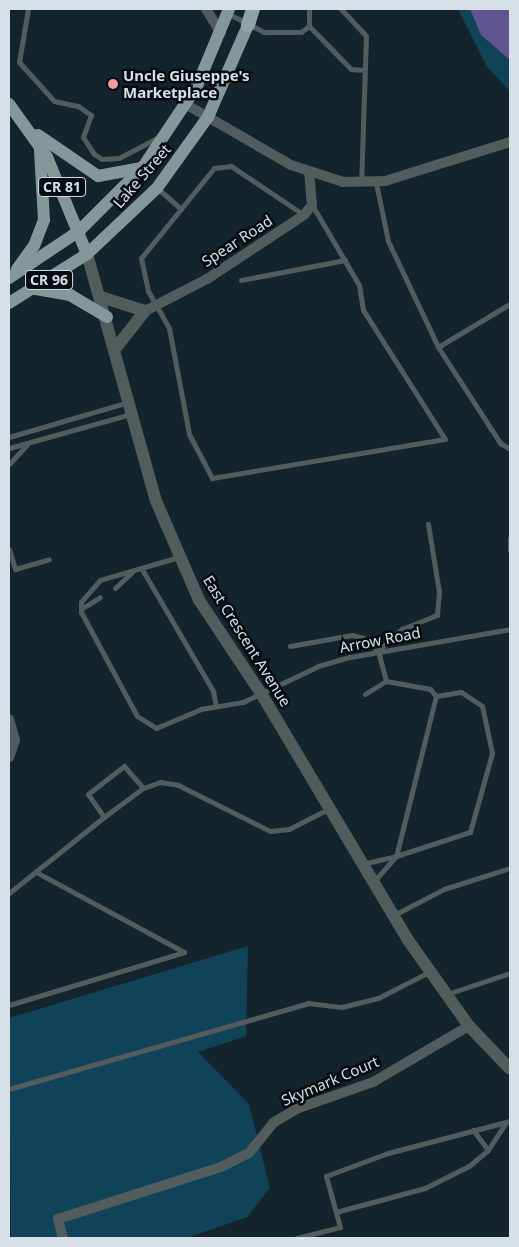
<!DOCTYPE html>
<html>
<head>
<meta charset="utf-8">
<style>
  body { margin:0 }
  #map { position:relative; width:519px; height:1247px; overflow:hidden; background:#14242c; font-family:"Noto Sans",sans-serif }
  div>[style] { position:absolute }
  .green>* { inset:0; background:#114358 }
  .water>* { inset:0; background:#5f5590 }
  .service>* { height:5px; margin:-2.5px; padding:0 2.5px; transform-origin:2.5px; border-radius:2.5px; background:#535c5d }
  .minor>* { height:10px; margin:-5px; padding:0 5px; transform-origin:5px; border-radius:5px; background:#535c5d }
  .tertiary>* { height:12px; margin:-6px; padding:0 6px; transform-origin:6px; border-radius:6px; background:#535c5d }
  .primary>* { height:12px; margin:-6px; padding:0 6px; transform-origin:6px; border-radius:6px; background:#849799 }
  .trunk>* { height:14px; margin:-7px; padding:0 7px; transform-origin:7px; border-radius:7px; background:#8ea3a5 }
  .dots>* { width:14px; height:14px; translate:-50% -50%; box-sizing:border-box; border:2px solid #060c0f; border-radius:50% }
  span { translate:-50% -50%; white-space:nowrap; text-align:center; line-height:1.15; -webkit-text-stroke:5px #060c0f; paint-order:stroke }
  .shield-label span { padding:1px 4px; background:#060c0f; border:1px solid; border-radius:4px; -webkit-text-stroke-width:0 }
  .shield-label { font-size:14px; color:#d6e0e6; font-weight:700 }
  .poi-label { font-size:15px; color:#d6e0e6; font-weight:700 }
  .left { translate:0 -50%; text-align:left }
  .street-label { font-size:15px; color:#d6e0e6 }
  .frame { position:absolute; inset:0; border:10px solid #d6e0e6; pointer-events:none }
</style>
</head>
<body>
<div id="map">
  <div class="green">
    <div style="clip-path:polygon(458px 9px,510px 9px,510px 91px,487px 67px)"></div>
    <div style="clip-path:polygon(248px 946px,246px 1036px,198px 1052px,249px 1104px,270px 1188px,247px 1217px,187px 1238px,11px 1238px,9px 1018px)"></div>
  </div>
  <div class="water">
    <div style="clip-path:polygon(470px 9px,510px 9px,510px 60px,481px 35px)"></div>
  </div>
  <div class="service">
    <div style="left:28px;top:9px;width:54px;rotate:99.6deg"></div>
    <div style="left:19px;top:62px;width:52px;rotate:48.1deg"></div>
    <div style="left:54px;top:101px;width:25px;rotate:12deg"></div>
    <div style="left:78px;top:106px;width:16px;rotate:35deg"></div>
    <div style="left:91px;top:115px;width:23px;rotate:110deg"></div>
    <div style="left:83px;top:137px;width:20px;rotate:57deg"></div>
    <div style="left:94px;top:154px;width:9px;rotate:32deg"></div>
    <div style="left:102px;top:159px;width:17px;rotate:-3deg"></div>
    <div style="left:119px;top:158px;width:45px;rotate:-27.7deg"></div>
    <div style="left:309px;top:9px;width:17px;rotate:90deg"></div>
    <div style="left:309px;top:26px;width:60px;rotate:45.7deg"></div>
    <div style="left:351px;top:69px;width:13px;rotate:4deg"></div>
    <div style="left:341px;top:9px;width:37px;rotate:47deg"></div>
    <div style="left:366px;top:36px;width:147px;rotate:91.9deg"></div>
    <div style="left:227px;top:13px;width:42px;rotate:27.2deg"></div>
    <div style="left:264px;top:32px;width:37px"></div>
    <div style="left:301px;top:32px;width:10px;rotate:-37deg"></div>
    <div style="left:376px;top:183px;width:59px;rotate:78.3deg"></div>
    <div style="left:388px;top:241px;width:117px;rotate:64.7deg"></div>
    <div style="left:438px;top:347px;width:114px;rotate:57.1deg"></div>
    <div style="left:500px;top:443px;width:12px;rotate:31deg"></div>
    <div style="left:157px;top:188px;width:32px;rotate:41deg"></div>
    <div style="left:304px;top:215px;width:88px;rotate:-146.1deg"></div>
    <div style="left:231px;top:166px;width:17px;rotate:173deg"></div>
    <div style="left:214px;top:168px;width:116px;rotate:129deg"></div>
    <div style="left:141px;top:258px;width:34px;rotate:78deg"></div>
    <div style="left:148px;top:291px;width:43px;rotate:60.4deg"></div>
    <div style="left:169px;top:328px;width:108px;rotate:79.3deg"></div>
    <div style="left:189px;top:434px;width:50px;rotate:62.4deg"></div>
    <div style="left:212px;top:478px;width:236px;rotate:-9.5deg"></div>
    <div style="left:445px;top:439px;width:153px;rotate:-122.4deg"></div>
    <div style="left:363px;top:310px;width:25px;rotate:-99deg"></div>
    <div style="left:359px;top:285px;width:93px;rotate:-120.4deg"></div>
    <div style="left:241px;top:280px;width:106px;rotate:-10.9deg"></div>
    <div style="left:438px;top:347px;width:82px;rotate:-31deg"></div>
    <div style="left:9px;top:437px;width:125px;rotate:-16.3deg"></div>
    <div style="left:9px;top:448px;width:127px;rotate:-15.6deg"></div>
    <div style="left:9px;top:464px;width:26px;rotate:-47deg"></div>
    <div style="left:510px;top:538px;width:12px;rotate:90deg"></div>
    <div style="left:9px;top:549px;width:21px;rotate:73deg"></div>
    <div style="left:15px;top:569px;width:35px;rotate:-16deg"></div>
    <div style="left:179px;top:557px;width:82px;rotate:163.8deg"></div>
    <div style="left:100px;top:580px;width:29px;rotate:131deg"></div>
    <div style="left:81px;top:602px;width:10px;rotate:90deg"></div>
    <div style="left:81px;top:612px;width:118px;rotate:61.7deg"></div>
    <div style="left:137px;top:716px;width:22px;rotate:32deg"></div>
    <div style="left:156px;top:728px;width:49px;rotate:-22.9deg"></div>
    <div style="left:201px;top:709px;width:43px;rotate:-9.5deg"></div>
    <div style="left:243px;top:702px;width:83px;rotate:-25.6deg"></div>
    <div style="left:318px;top:666px;width:33px;rotate:-16deg"></div>
    <div style="left:350px;top:657px;width:162px;rotate:-9.9deg"></div>
    <div style="left:143px;top:571px;width:139px;rotate:59.7deg"></div>
    <div style="left:213px;top:691px;width:15px;rotate:79deg"></div>
    <div style="left:115px;top:588px;width:23px;rotate:-43deg"></div>
    <div style="left:81px;top:609px;width:22px;rotate:-32deg"></div>
    <div style="left:290px;top:646px;width:63px;rotate:-10.1deg"></div>
    <div style="left:352px;top:635px;width:12px;rotate:14deg"></div>
    <div style="left:364px;top:638px;width:19px;rotate:43deg"></div>
    <div style="left:378px;top:651px;width:31px;rotate:75deg"></div>
    <div style="left:386px;top:681px;width:45px;rotate:10.3deg"></div>
    <div style="left:430px;top:689px;width:9px;rotate:49deg"></div>
    <div style="left:436px;top:696px;width:165px;rotate:104deg"></div>
    <div style="left:396px;top:856px;width:78px;rotate:-18deg"></div>
    <div style="left:470px;top:832px;width:82px;rotate:-74.4deg"></div>
    <div style="left:492px;top:753px;width:48px;rotate:-102deg"></div>
    <div style="left:482px;top:706px;width:25px;rotate:-146deg"></div>
    <div style="left:461px;top:692px;width:25px;rotate:171deg"></div>
    <div style="left:378px;top:651px;width:33px;rotate:-43deg"></div>
    <div style="left:402px;top:629px;width:38px;rotate:-22deg"></div>
    <div style="left:437px;top:615px;width:23px;rotate:-85deg"></div>
    <div style="left:439px;top:592px;width:69px;rotate:-99.2deg"></div>
    <div style="left:365px;top:694px;width:25px;rotate:-32deg"></div>
    <div style="left:143px;top:788px;width:49px;rotate:143.4deg"></div>
    <div style="left:104px;top:817px;width:28px;rotate:-125deg"></div>
    <div style="left:88px;top:794px;width:46px;rotate:-37.9deg"></div>
    <div style="left:124px;top:766px;width:29px;rotate:49deg"></div>
    <div style="left:143px;top:788px;width:18px;rotate:-19deg"></div>
    <div style="left:160px;top:782px;width:18px;rotate:9deg"></div>
    <div style="left:178px;top:785px;width:103px;rotate:26.6deg"></div>
    <div style="left:270px;top:831px;width:19px;rotate:-6deg"></div>
    <div style="left:289px;top:829px;width:44px;rotate:-27.1deg"></div>
    <div style="left:362px;top:864px;width:35px;rotate:-13deg"></div>
    <div style="left:396px;top:856px;width:33px;rotate:131deg"></div>
    <div style="left:9px;top:893px;width:122px;rotate:-38.7deg"></div>
    <div style="left:394px;top:915px;width:56px;rotate:-27.5deg"></div>
    <div style="left:444px;top:889px;width:69px;rotate:-17.7deg"></div>
    <div style="left:447px;top:994px;width:66px;rotate:-18.4deg"></div>
    <div style="left:9px;top:1005px;width:183px;rotate:-16.8deg"></div>
    <div style="left:184px;top:952px;width:168px;rotate:-151.6deg"></div>
    <div style="left:9px;top:1089px;width:311px;rotate:-16deg"></div>
    <div style="left:308px;top:1003px;width:34px;rotate:7deg"></div>
    <div style="left:342px;top:1007px;width:37px;rotate:-14deg"></div>
    <div style="left:378px;top:998px;width:57px;rotate:-27deg"></div>
    <div style="left:473px;top:1130px;width:25px;rotate:53deg"></div>
    <div style="left:336px;top:1212px;width:92px;rotate:-15.1deg"></div>
    <div style="left:425px;top:1188px;width:49px;rotate:-26.6deg"></div>
    <div style="left:469px;top:1166px;width:25px;rotate:-40deg"></div>
    <div style="left:488px;top:1150px;width:30px;rotate:-57deg"></div>
    <div style="left:297px;top:1238px;width:44px;rotate:-14.3deg"></div>
    <div style="left:340px;top:1227px;width:53px;rotate:-105.4deg"></div>
    <div style="left:326px;top:1176px;width:66px;rotate:-20.4deg"></div>
    <div style="left:388px;top:1153px;width:126px;rotate:-14.7deg"></div>
  </div>
  <div class="minor">
    <div style="left:206px;top:9px;width:28px;rotate:58deg"></div>
    <div style="left:187px;top:105px;width:120px;rotate:30deg"></div>
    <div style="left:291px;top:165px;width:55px;rotate:18.1deg"></div>
    <div style="left:343px;top:182px;width:42px;rotate:-1.4deg"></div>
    <div style="left:385px;top:181px;width:131px;rotate:-17.3deg"></div>
    <div style="left:145px;top:311px;width:70px;rotate:-27.3deg"></div>
    <div style="left:207px;top:279px;width:116px;rotate:-33.4deg"></div>
    <div style="left:304px;top:215px;width:13px;rotate:-51deg"></div>
    <div style="left:312px;top:205px;width:32px;rotate:-95deg"></div>
    <div style="left:9px;top:719px;width:22px;rotate:74deg"></div>
    <div style="left:15px;top:740px;width:18px;rotate:109deg"></div>
    <div style="left:63px;top:1238px;width:20px;rotate:-105deg"></div>
    <div style="left:58px;top:1219px;width:171px;rotate:-17.7deg"></div>
    <div style="left:221px;top:1167px;width:31px;rotate:-27deg"></div>
    <div style="left:249px;top:1153px;width:38px;rotate:-51deg"></div>
    <div style="left:273px;top:1123px;width:27px;rotate:-31deg"></div>
    <div style="left:296px;top:1109px;width:82px;rotate:-19.3deg"></div>
    <div style="left:373px;top:1082px;width:111px;rotate:-30.3deg"></div>
  </div>
  <div class="tertiary">
    <div style="left:87px;top:254px;width:256px;rotate:74.4deg"></div>
    <div style="left:156px;top:501px;width:108px;rotate:66.5deg"></div>
    <div style="left:199px;top:600px;width:114px;rotate:56.4deg"></div>
    <div style="left:262px;top:695px;width:285px;rotate:59.2deg"></div>
    <div style="left:408px;top:940px;width:105px;rotate:54.7deg"></div>
    <div style="left:469px;top:1026px;width:59px;rotate:46.4deg"></div>
    <div style="left:101px;top:297px;width:46px;rotate:17.7deg"></div>
    <div style="left:115px;top:349px;width:48px;rotate:-51.7deg"></div>
  </div>
  <div class="primary">
    <div style="left:9px;top:104px;width:65px;rotate:54.4deg"></div>
    <div style="left:47px;top:157px;width:105px;rotate:67.6deg"></div>
    <div style="left:38px;top:135px;width:73px;rotate:34.3deg"></div>
    <div style="left:98px;top:176px;width:44px;rotate:-10.5deg"></div>
    <div style="left:17px;top:269px;width:29px;rotate:-54deg"></div>
    <div style="left:34px;top:246px;width:28px;rotate:-69deg"></div>
    <div style="left:44px;top:220px;width:70px;rotate:-93.3deg"></div>
    <div style="left:9px;top:278px;width:84px;rotate:-33.9deg"></div>
    <div style="left:79px;top:231px;width:91px;rotate:-45deg"></div>
    <div style="left:143px;top:167px;width:97px;rotate:-56.3deg"></div>
    <div style="left:197px;top:86px;width:83px;rotate:-67.4deg"></div>
    <div style="left:36px;top:289px;width:35px;rotate:10deg"></div>
    <div style="left:70px;top:295px;width:43px;rotate:30.7deg"></div>
    <div style="left:9px;top:303px;width:92px;rotate:-32.1deg"></div>
    <div style="left:87px;top:254px;width:96px;rotate:-43.3deg"></div>
    <div style="left:157px;top:188px;width:87px;rotate:-54.3deg"></div>
    <div style="left:208px;top:117px;width:100px;rotate:-66.5deg"></div>
  </div>
  <div class="trunk">
    <div style="left:248px;top:25px;width:17px;rotate:-73deg"></div>
  </div>
  <div class="dots">
    <div style="left:113px;top:84px;background:#f59b9d"></div>
  </div>
  <div class="shield-label">
    <span style="left:62px;top:187px">CR 81</span>
    <span style="left:49px;top:280px">CR 96</span>
  </div>
  <div class="poi-label">
    <span class="left" style="left:123px;top:84px">Uncle Giuseppe's<br>Marketplace</span>
  </div>
  <div class="street-label">
    <span style="left:142px;top:176px;rotate:-49deg">Lake Street</span>
    <span style="left:237px;top:241px;rotate:-33deg">Spear Road</span>
    <span style="left:380px;top:640px;rotate:-11deg">Arrow Road</span>
    <span style="left:247px;top:641px;rotate:58deg">East Crescent Avenue</span>
    <span style="left:330px;top:1081px;rotate:-23deg">Skymark Court</span>
  </div>
  <div class="frame"></div>
</div>
</body>
</html>
